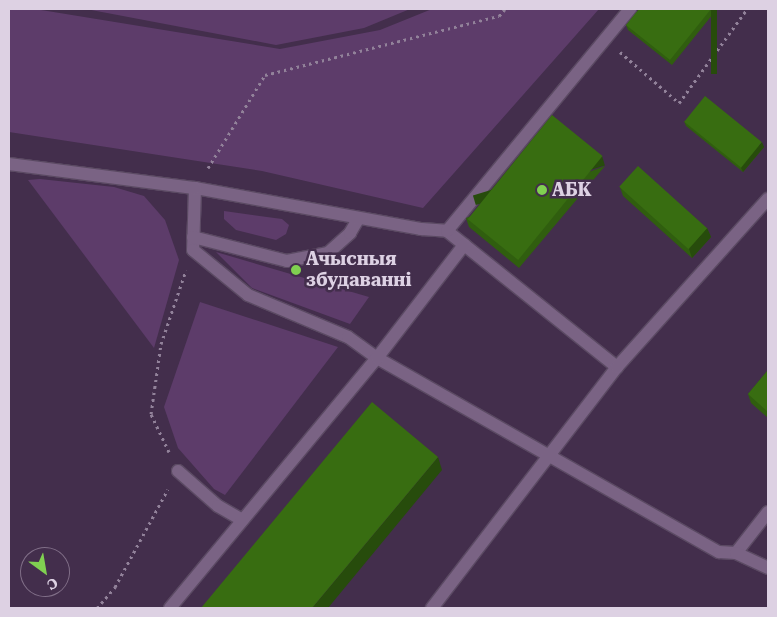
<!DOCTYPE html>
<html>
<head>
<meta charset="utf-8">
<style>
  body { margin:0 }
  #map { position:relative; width:777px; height:617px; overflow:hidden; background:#432e4c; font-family:"Roboto Serif",serif }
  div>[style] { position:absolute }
  .green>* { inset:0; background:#5d3c6a }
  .path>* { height:3px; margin-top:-1.5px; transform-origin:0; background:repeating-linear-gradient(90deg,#92829a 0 2.5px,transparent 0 6.5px) }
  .roads { filter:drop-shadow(1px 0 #5b4a63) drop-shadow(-1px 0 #5b4a63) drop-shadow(0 1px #5b4a63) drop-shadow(0 -1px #5b4a63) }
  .lane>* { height:12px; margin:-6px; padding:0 6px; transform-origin:6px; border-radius:6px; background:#7a6384 }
  .street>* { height:12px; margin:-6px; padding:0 6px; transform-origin:6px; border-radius:6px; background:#7a6384 }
  .secondary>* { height:12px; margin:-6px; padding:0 6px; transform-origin:6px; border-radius:6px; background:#7a6384 }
  .wall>* { inset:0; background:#305e0f }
  .shaded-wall>* { inset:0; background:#274c0c; transform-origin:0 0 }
  .building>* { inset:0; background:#386d11; transform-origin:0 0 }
  .dots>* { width:14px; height:14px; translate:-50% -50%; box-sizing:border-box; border:2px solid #432e4c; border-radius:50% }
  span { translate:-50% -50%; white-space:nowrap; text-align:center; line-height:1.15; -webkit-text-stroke:5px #432e4c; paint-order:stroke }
  .poi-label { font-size:18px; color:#ddd1e3; font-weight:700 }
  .left { translate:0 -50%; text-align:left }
  .frame { position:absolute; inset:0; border:10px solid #ddd1e3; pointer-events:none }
  .north { position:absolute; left:20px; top:547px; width:50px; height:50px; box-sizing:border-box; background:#432e4c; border:1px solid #816f88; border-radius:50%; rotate:148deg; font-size:14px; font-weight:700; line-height:20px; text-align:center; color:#ddd1e3 }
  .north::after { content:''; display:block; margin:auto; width:18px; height:22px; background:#80d051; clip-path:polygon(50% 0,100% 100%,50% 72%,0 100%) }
</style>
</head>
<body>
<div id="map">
  <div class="green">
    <div style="clip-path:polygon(9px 9px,35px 9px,280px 49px,380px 30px,432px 9px,599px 9px,423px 208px,262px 171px,9px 132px)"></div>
    <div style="clip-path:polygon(86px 9px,410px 9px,364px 28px,276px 45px)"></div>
    <div style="clip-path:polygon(40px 179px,114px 187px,144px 196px,165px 220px,179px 260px,154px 348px,28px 180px)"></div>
    <div style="clip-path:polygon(224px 211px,282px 219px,289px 225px,286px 234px,276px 240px,236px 230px,224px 219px)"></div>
    <div style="clip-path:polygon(216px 252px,369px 297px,350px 324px,252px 288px)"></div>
    <div style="clip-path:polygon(200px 302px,338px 347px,225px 495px,214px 489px,178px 448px,164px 407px)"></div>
  </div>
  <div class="path">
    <div style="left:620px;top:52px;width:78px;rotate:40.8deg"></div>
    <div style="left:679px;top:103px;width:116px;rotate:-54.1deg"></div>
    <div style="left:208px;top:168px;width:109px;rotate:-58.5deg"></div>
    <div style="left:265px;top:75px;width:241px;rotate:-14.2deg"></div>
    <div style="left:499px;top:16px;width:9px;rotate:-49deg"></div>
    <div style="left:169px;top:452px;width:42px;rotate:-115.3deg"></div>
    <div style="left:151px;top:414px;width:71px;rotate:-81.9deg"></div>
    <div style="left:161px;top:344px;width:78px;rotate:-71.3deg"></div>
    <div style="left:97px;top:608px;width:28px;rotate:-49deg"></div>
    <div style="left:115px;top:587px;width:111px;rotate:-61.6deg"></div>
  </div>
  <div class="roads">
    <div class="lane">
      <div style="left:195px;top:188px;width:62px;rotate:91.8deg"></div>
      <div style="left:193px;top:250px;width:71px;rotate:39.3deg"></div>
      <div style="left:248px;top:295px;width:108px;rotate:22.8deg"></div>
      <div style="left:348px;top:337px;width:36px;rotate:36deg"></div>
      <div style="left:377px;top:358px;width:393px;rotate:29.6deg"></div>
      <div style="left:719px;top:552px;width:17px;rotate:3deg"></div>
      <div style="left:736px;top:553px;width:52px;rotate:-52deg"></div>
      <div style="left:421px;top:229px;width:26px;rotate:4deg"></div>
      <div style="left:447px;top:231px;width:218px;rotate:38.7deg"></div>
      <div style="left:447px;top:231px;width:288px;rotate:-50.5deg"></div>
      <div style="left:193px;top:237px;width:97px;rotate:14.3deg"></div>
      <div style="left:287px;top:261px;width:42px;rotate:-11deg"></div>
      <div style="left:328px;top:253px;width:30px;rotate:-42deg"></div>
      <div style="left:350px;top:233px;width:16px;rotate:-60deg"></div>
      <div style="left:178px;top:471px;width:53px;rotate:41.2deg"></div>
      <div style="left:218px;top:506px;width:28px;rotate:30deg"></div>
      <div style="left:736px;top:553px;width:35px;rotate:25deg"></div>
      <div style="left:170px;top:608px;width:325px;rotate:-50.4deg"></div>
      <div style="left:377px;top:358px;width:143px;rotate:-52.4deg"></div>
      <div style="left:432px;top:608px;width:304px;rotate:-52.5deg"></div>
      <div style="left:617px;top:367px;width:226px;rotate:-48.1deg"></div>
    </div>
    <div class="street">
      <div style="left:195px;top:188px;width:230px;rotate:10.3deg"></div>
    </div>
    <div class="secondary">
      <div style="left:9px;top:164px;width:188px;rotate:7.4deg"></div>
    </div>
  </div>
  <div class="wall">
    <div style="clip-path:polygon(717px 9px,672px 65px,628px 30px,626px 25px)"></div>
    <div style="clip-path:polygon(684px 121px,764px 147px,743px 172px,686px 126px)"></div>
    <div style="clip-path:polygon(605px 166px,519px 268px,469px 227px,466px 218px)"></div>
    <div style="clip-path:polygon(620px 187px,707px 228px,711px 237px,692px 258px,623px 196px)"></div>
    <div style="clip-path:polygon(768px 370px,768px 418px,751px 403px,748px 394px)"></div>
  </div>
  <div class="shaded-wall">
    <div style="left:711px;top:9px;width:6px;height:65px"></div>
    <div style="clip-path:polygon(762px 142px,764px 147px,743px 172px,741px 168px)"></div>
    <div style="left:602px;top:156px;width:10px;height:135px;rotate:73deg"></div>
    <div style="clip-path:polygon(707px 228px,711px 237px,692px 258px,689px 249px)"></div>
    <div style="clip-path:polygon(438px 457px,442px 470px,328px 608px,312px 608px)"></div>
  </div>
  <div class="building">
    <div style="clip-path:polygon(639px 9px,711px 9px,670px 60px,626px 25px)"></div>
    <div style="left:705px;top:96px;width:73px;height:33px;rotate:39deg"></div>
    <div style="left:552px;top:115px;width:65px;height:134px;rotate:39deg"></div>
    <div style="left:638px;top:166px;width:93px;height:28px;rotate:42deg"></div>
    <div style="clip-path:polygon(768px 370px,768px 412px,748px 394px)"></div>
    <div style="clip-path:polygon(372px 402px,438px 457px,312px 608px,201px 608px)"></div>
  </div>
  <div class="dots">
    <div style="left:542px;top:190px;background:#80d051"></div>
    <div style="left:296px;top:270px;background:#80d051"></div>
  </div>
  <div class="poi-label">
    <span class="left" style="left:552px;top:190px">АБК</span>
    <span class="left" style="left:306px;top:270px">Ачысныя<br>збудаванні</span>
  </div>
  <div class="frame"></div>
  <div class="north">С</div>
</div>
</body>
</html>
